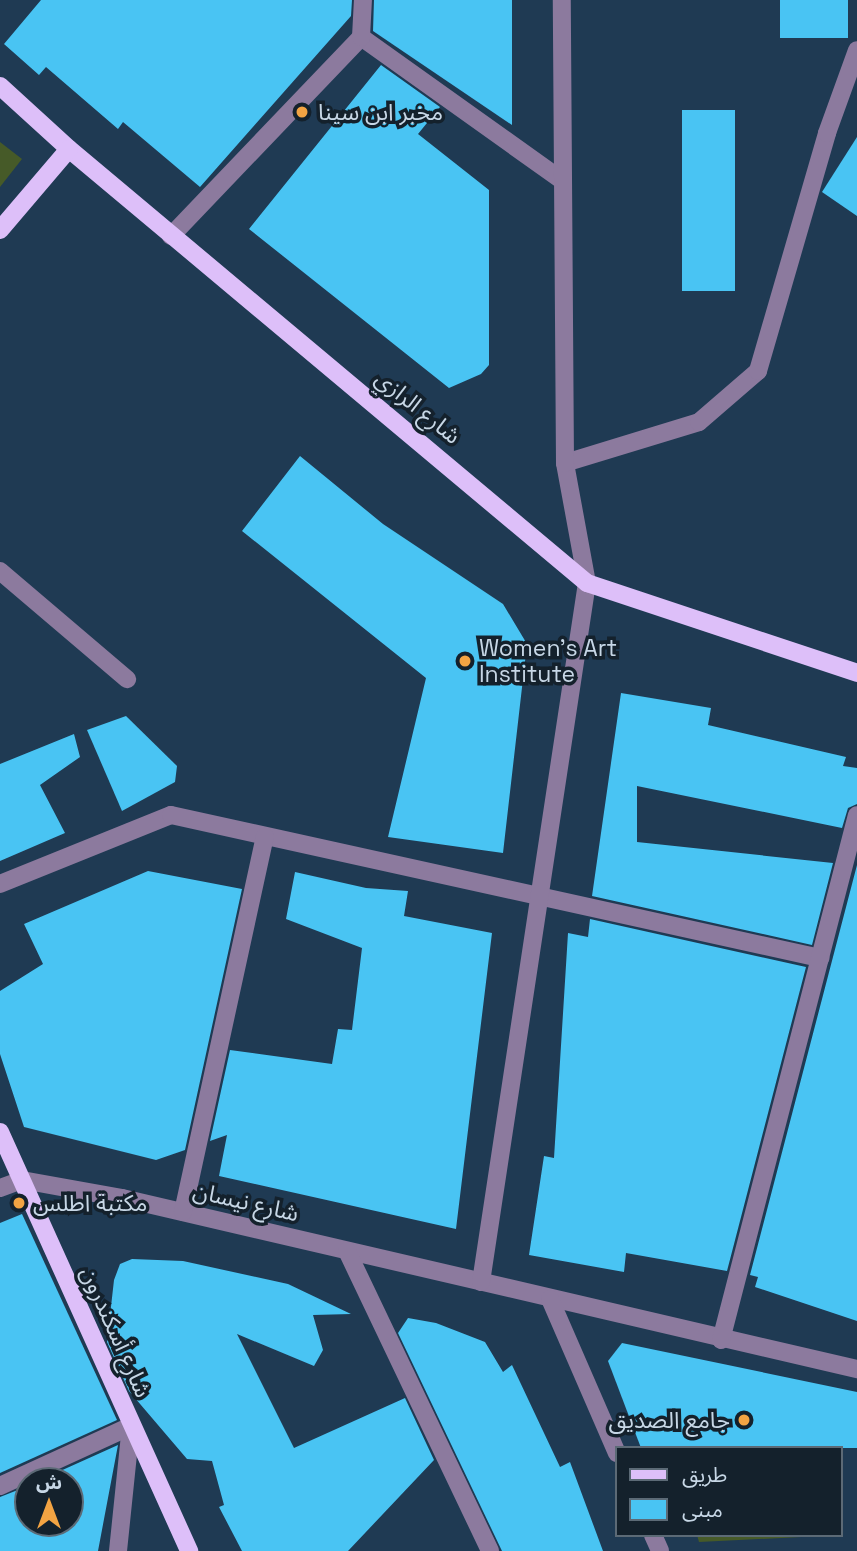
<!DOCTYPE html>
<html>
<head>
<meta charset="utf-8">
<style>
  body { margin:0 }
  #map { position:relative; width:857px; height:1551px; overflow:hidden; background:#1f3a53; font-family:"Space Grotesk","Noto Sans Arabic",sans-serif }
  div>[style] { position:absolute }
  .green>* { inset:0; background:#465a28 }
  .building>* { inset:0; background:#49c4f3; transform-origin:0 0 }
  .minor>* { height:18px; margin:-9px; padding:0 9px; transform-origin:9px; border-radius:9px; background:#8c7a9e }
  .major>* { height:18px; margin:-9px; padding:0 9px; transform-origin:9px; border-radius:9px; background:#ddbff9 }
  .dots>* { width:19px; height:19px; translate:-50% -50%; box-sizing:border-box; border:4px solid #14212c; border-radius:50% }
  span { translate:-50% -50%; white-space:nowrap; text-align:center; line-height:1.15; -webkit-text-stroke:7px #14212c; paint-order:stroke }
  .poi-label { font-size:23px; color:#c7d7e6 }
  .left { translate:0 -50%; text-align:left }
  .right { translate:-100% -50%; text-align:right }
  .street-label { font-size:23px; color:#c7d7e6 }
  .legend { position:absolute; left:615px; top:1446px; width:228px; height:91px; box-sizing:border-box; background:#14212c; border:2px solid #5c6a76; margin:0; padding:9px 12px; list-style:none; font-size:21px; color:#c7d7e6 }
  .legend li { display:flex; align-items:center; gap:14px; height:35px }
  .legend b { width:35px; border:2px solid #5c6a76 }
  .north { position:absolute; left:14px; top:1467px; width:70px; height:70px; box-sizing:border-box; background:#14212c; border:2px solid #5c6a76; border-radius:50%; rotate:0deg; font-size:19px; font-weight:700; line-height:28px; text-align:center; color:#c7d7e6 }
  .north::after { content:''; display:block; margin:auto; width:24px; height:32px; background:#f3a443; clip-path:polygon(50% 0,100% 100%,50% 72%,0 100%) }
</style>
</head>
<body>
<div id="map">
  <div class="green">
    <div style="clip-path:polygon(0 142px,22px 159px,0 187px)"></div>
    <div style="clip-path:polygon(697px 1535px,841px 1535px,699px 1542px)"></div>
  </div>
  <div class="building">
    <div style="clip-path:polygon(41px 0,352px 0,351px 16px,200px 187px,123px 122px,118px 129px,46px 67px,39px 75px,4px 44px)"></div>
    <div style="clip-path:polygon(374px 0,512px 0,512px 125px,373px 31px)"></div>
    <div style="left:780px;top:0;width:68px;height:38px"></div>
    <div style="clip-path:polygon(381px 65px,440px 107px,418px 134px,489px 190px,489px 365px,481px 374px,449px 388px,249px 229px)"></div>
    <div style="left:682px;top:110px;width:53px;height:181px"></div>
    <div style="clip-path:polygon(857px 137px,857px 216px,822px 192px)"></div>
    <div style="clip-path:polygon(300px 456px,383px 524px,503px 604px,527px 644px,503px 853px,388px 837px,426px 678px,242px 531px)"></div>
    <div style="clip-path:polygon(621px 693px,711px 708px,708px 725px,846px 757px,843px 766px,857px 768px,857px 804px,848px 808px,842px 828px,637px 786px,637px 842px,833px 863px,812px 945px,592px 896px)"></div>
    <div style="clip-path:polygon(126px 716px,177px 766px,175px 782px,122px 811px,87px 730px)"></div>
    <div style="clip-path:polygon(74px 734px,80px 757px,40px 785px,65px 833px,0 861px,0 764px)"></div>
    <div style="clip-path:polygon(857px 865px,857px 1321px,755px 1287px,758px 1277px,750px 1275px)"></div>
    <div style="clip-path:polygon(148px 871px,242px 889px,185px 1150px,156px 1160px,24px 1127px,0 1054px,0 991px,43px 964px,24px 924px)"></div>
    <div style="clip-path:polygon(295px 872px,366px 888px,408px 891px,404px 916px,492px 933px,456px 1229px,219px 1176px,227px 1135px,210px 1141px,230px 1050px,332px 1064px,338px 1029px,352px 1030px,362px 948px,286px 919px)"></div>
    <div style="clip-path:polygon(590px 919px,806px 967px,727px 1271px,626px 1253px,624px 1272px,529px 1255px,544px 1156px,554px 1158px,568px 933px,588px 937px)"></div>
    <div style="clip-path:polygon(22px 1214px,117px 1420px,0 1473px,0 1223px)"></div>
    <div style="clip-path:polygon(132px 1259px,183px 1261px,288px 1284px,351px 1314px,313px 1315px,323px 1350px,314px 1366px,237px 1334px,294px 1448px,405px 1398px,434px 1460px,348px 1551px,242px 1551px,219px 1507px,224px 1505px,212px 1461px,187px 1459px,129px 1391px,107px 1342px,114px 1280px,120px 1264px)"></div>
    <div style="clip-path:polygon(408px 1318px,436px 1323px,485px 1342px,503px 1372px,512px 1365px,560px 1467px,570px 1462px,603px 1551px,502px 1551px,398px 1333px)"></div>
    <div style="clip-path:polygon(622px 1343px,857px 1392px,857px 1448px,641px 1448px,608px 1361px)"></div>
    <div style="clip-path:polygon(118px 1445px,98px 1551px,0 1551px,0 1497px,28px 1486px,28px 1523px,70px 1523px,70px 1481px,38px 1481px)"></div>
  </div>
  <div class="minor">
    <div style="left:361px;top:37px;width:248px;rotate:35.5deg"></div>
    <div style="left:171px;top:236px;width:275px;rotate:-46.3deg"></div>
    <div style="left:361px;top:37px;width:37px;rotate:-87deg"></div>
    <div style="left:565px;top:463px;width:140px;rotate:-17deg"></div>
    <div style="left:699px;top:422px;width:78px;rotate:-40.8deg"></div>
    <div style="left:758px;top:371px;width:248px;rotate:-73.8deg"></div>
    <div style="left:827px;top:133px;width:88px;rotate:-70.1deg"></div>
    <div style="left:0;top:571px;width:167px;rotate:40.4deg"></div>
    <div style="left:0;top:884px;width:184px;rotate:-22deg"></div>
    <div style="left:171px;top:815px;width:665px;rotate:12.43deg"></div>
    <div style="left:0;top:1188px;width:23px;rotate:-20deg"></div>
    <div style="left:22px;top:1180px;width:102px;rotate:10.2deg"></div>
    <div style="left:122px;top:1198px;width:755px;rotate:13.1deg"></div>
    <div style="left:183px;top:1212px;width:384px;rotate:-77.7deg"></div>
    <div style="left:347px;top:1251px;width:332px;rotate:64.5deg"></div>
    <div style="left:481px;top:1282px;width:707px;rotate:-81.38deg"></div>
    <div style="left:587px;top:583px;width:122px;rotate:-100.4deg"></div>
    <div style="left:565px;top:463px;width:463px;rotate:-90.4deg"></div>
    <div style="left:550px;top:1299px;width:168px;rotate:66.5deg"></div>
    <div style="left:721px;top:1340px;width:542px;rotate:-75.48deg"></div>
    <div style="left:0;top:1486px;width:144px;rotate:-24.6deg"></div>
    <div style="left:653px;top:1535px;width:17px;rotate:66deg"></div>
    <div style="left:118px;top:1551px;width:126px;rotate:-84.1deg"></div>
  </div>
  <div class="major">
    <div style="left:0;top:86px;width:93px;rotate:42.4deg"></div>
    <div style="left:69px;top:149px;width:676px;rotate:39.96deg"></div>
    <div style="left:587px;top:583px;width:285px;rotate:18.4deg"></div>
    <div style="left:0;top:230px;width:106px;rotate:-49.6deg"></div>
    <div style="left:0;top:1132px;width:460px;rotate:65.7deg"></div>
  </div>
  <div class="dots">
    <div style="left:302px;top:112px;background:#f3a443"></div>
    <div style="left:465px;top:661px;background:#f3a443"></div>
    <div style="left:19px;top:1203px;background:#f3a443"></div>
    <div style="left:744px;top:1420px;background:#f3a443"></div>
  </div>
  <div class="poi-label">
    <span class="left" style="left:318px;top:112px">مخبر ابن سينا</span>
    <span class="left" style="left:479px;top:661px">Women's Art<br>Institute</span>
    <span class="left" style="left:33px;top:1203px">مكتبة اطلس</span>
    <span class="right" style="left:730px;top:1420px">جامع الصديق</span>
  </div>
  <div class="street-label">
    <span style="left:418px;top:407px;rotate:39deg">شارع الرازي</span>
    <span style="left:246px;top:1202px;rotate:13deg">شارع نيسان</span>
    <span style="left:116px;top:1332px;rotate:66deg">شارع أسكندرون</span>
  </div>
  <ul class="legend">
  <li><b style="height:9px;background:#ddbff9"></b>طريق</li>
  <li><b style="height:19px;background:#49c4f3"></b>مبنى</li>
  </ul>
  <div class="north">ش</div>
</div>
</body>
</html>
